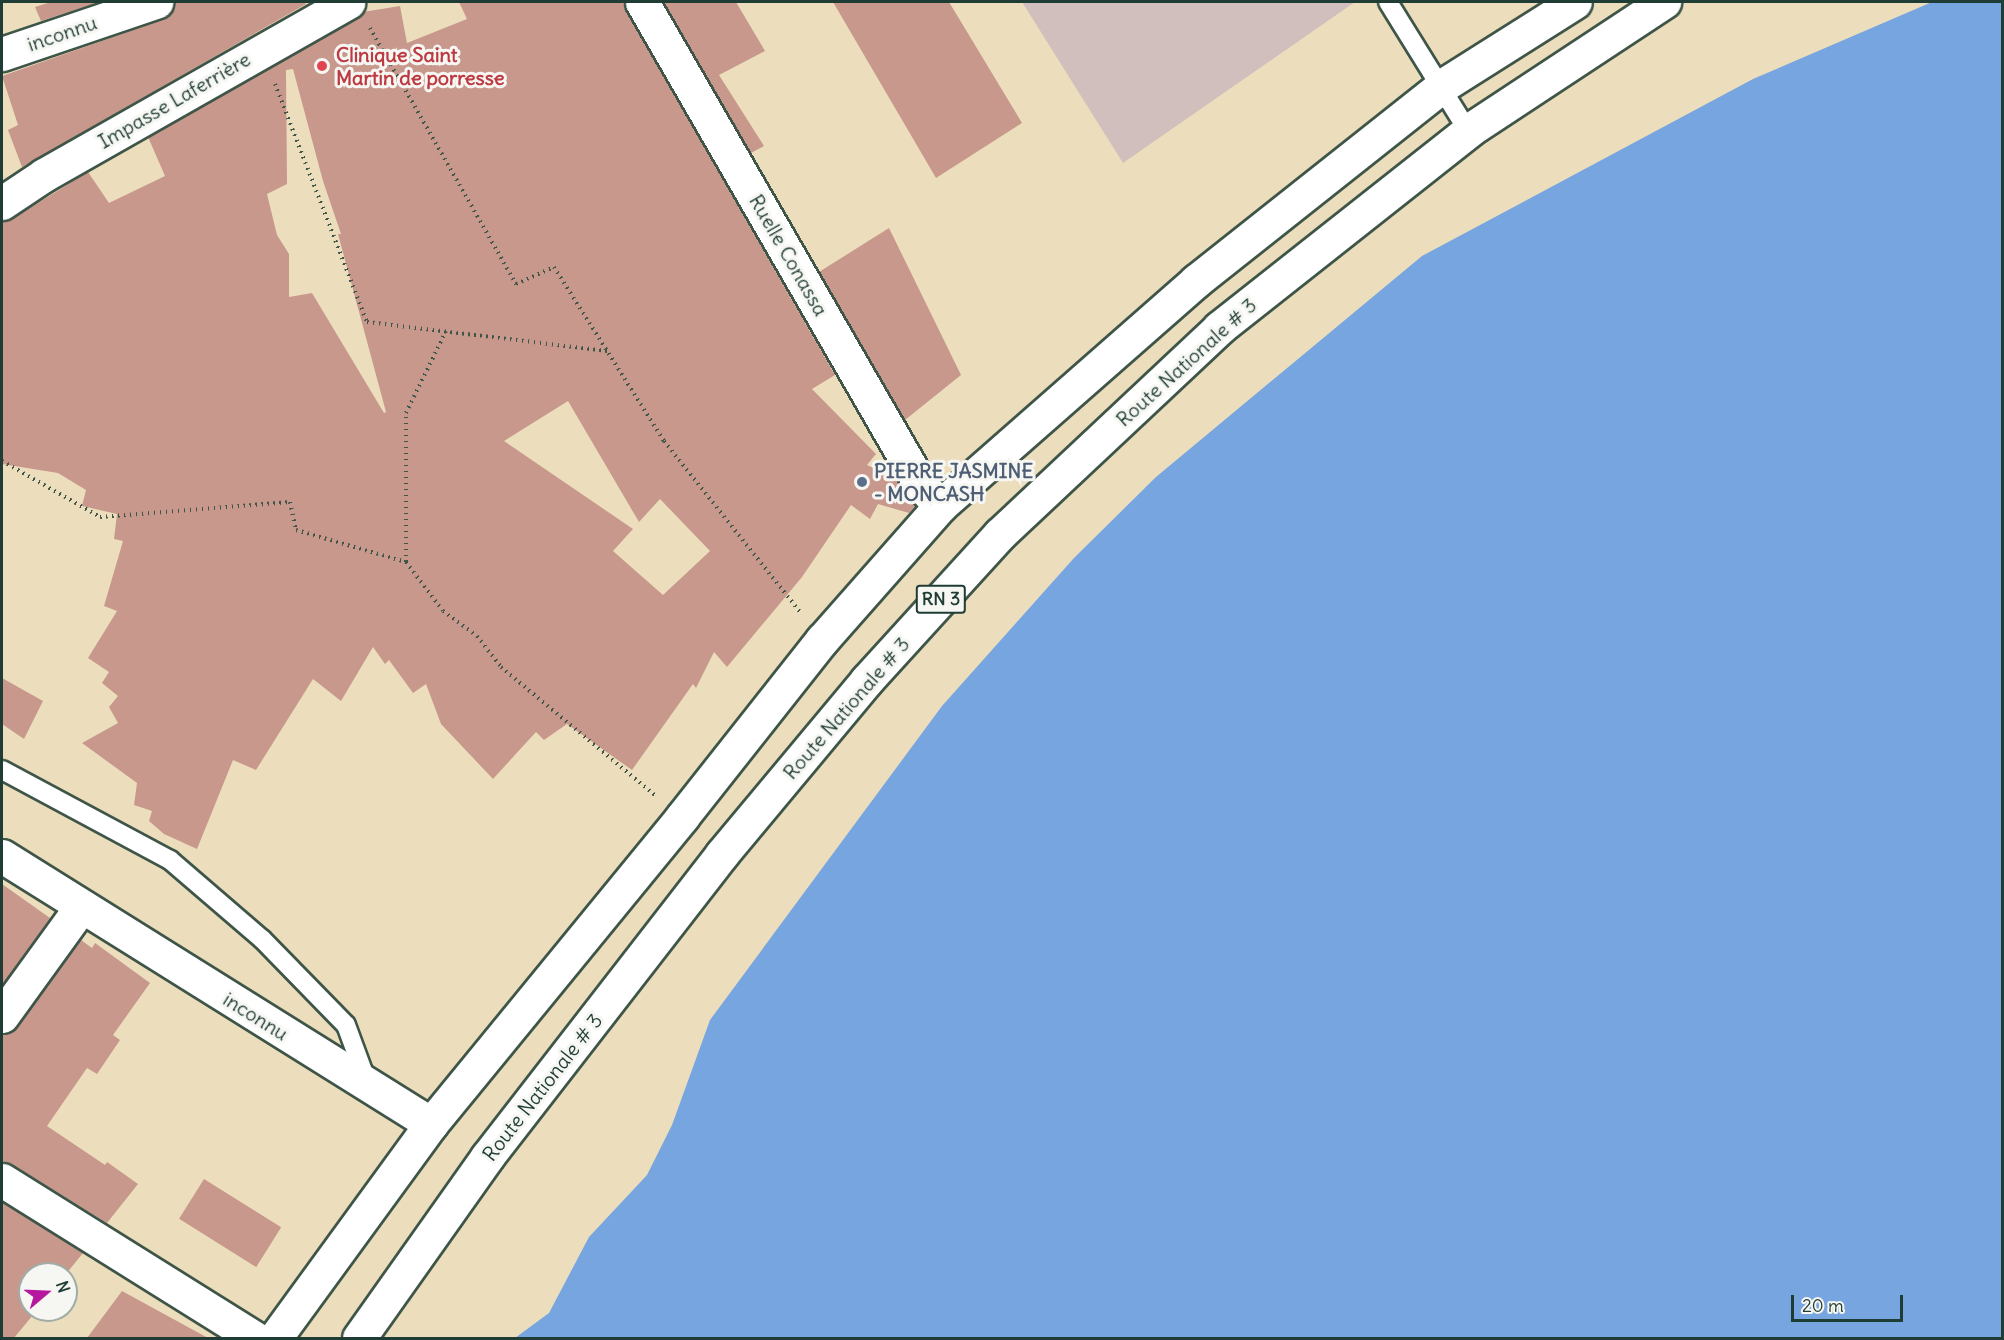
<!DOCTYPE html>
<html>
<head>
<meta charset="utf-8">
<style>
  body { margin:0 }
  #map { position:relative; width:2004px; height:1340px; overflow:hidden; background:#ecdebc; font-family:Delius,sans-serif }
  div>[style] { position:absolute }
  .industrial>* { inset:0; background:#d1bfbe }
  .water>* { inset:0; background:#76a5e0 }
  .building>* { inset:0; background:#c8988d; transform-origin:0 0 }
  .path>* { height:4px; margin-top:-2px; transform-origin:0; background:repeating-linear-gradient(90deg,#3e5548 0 1.5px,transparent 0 6px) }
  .roads { filter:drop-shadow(2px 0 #3e5548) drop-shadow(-2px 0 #3e5548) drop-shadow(0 2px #3e5548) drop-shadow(0 -2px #3e5548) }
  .service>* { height:18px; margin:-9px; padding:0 9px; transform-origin:9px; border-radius:9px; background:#fff }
  .minor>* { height:33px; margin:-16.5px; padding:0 16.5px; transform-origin:16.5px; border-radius:16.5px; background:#fff }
  .primary>* { height:33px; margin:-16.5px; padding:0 16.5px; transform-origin:16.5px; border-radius:16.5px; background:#fff }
  .dots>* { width:16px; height:16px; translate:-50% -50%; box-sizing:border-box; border:3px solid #f6f6f2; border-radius:50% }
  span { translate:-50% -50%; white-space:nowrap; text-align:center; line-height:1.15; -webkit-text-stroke:6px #f6f6f2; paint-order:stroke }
  .shield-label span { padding:2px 4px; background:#f6f6f2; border:2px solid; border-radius:4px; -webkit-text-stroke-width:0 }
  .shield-label { font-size:18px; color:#1f3d34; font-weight:700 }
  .street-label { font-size:20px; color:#1f3d34 }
  .health-label { font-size:20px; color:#be3a42; font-weight:700 }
  .left { translate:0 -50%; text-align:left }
  .service-label { font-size:20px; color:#4e5e75; font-weight:700 }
  .frame { position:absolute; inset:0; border:3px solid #1f3d34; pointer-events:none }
  .north { position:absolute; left:18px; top:1262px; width:60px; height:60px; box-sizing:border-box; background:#f6f6f2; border:2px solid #a0aca6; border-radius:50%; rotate:71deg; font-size:16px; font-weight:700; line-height:24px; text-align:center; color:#1f3d34 }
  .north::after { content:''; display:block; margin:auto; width:21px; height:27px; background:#b5179e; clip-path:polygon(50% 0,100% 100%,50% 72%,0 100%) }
  .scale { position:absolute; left:1791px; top:1295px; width:112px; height:27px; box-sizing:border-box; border:3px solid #1f3d34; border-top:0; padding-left:8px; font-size:18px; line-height:21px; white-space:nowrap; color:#1f3d34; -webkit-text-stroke:4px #f6f6f2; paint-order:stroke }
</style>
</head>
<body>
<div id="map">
  <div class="industrial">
    <div style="clip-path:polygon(1022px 2px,1355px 2px,1123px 163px)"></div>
  </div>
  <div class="water">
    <div style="clip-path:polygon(1932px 2px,2002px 2px,2002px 1338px,515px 1338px,549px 1313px,589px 1237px,647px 1175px,672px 1125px,710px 1020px,942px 706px,1074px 558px,1156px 477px,1422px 256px,1753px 79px)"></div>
  </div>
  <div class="building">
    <div style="clip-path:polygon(51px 2px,99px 2px,41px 21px,35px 7px)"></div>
    <div style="clip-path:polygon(174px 2px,304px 2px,306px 4px,22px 167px,8px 130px,18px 125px,2px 76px,162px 20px,170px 14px)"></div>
    <div style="clip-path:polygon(evenodd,459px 2px,623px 2px,626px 11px,835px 375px,812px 389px,876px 454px,867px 465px,895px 478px,915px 506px,909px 513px,878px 504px,870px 519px,851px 505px,802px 577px,727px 667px,714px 652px,696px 688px,693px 684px,632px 770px,567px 724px,544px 740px,536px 732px,493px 779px,441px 724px,426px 684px,413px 693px,389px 660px,385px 664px,373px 647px,341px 701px,313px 679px,256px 770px,233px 760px,197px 849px,164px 834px,149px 821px,152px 811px,134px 805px,137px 783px,82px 743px,118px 723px,109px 707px,118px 696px,102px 683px,109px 672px,88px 658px,117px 611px,104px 606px,123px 541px,114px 539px,117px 514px,82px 506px,86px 490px,58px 473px,2px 464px,2px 221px,12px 219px,88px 172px,109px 203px,165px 176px,148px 137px,363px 12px,400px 6px,407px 43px,467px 19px,459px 2px,293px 69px,323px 181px,341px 234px,338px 234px,386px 412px,384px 413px,312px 293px,289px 297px,289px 254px,277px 235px,267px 194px,287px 184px,286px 70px,293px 69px,459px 2px,568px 401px,639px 522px,660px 499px,710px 551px,663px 595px,613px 551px,633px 529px,504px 441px,568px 401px)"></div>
    <div style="clip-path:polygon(663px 2px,736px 2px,765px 51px,719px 75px,764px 146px,751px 153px)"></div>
    <div style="clip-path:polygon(833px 2px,949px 2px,1022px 123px,936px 178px)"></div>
    <div style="clip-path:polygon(889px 228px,961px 375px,905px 420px,819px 272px)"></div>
    <div style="clip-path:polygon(2px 678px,43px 701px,24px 739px,2px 724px)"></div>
    <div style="clip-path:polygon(2px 884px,50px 918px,2px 985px)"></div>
    <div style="clip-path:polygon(81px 940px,92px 948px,95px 943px,150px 983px,113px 1035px,120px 1040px,97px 1074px,87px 1068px,47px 1126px,105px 1165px,107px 1162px,138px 1184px,107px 1223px,12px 1164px,2px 1161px,2px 1035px,10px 1033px,17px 1027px)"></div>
    <div style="left:204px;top:1179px;width:91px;height:47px;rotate:32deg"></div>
    <div style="clip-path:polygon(2px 1202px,83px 1253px,66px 1274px,30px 1274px,30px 1310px,37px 1310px,14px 1338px,2px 1338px)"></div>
    <div style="clip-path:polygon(122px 1291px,208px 1338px,87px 1338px)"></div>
  </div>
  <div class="path">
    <div style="left:370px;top:28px;width:295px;rotate:60.3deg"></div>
    <div style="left:516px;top:284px;width:42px;rotate:-24.1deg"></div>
    <div style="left:554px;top:267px;width:206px;rotate:57.7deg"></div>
    <div style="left:664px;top:441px;width:218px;rotate:51.5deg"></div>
    <div style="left:275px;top:84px;width:255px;rotate:68.9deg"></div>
    <div style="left:367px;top:322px;width:242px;rotate:6.9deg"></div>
    <div style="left:2px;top:461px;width:113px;rotate:29.7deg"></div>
    <div style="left:100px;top:517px;width:191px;rotate:-4.5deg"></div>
    <div style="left:290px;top:502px;width:29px;rotate:78deg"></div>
    <div style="left:296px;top:530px;width:115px;rotate:16.2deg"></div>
    <div style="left:406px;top:562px;width:149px;rotate:-90deg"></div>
    <div style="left:406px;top:413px;width:91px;rotate:-64deg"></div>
    <div style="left:406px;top:562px;width:61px;rotate:52.9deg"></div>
    <div style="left:443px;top:611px;width:42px;rotate:36.3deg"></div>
    <div style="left:477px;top:636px;width:39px;rotate:52deg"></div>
    <div style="left:501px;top:667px;width:202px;rotate:39.8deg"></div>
  </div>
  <div class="roads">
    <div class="service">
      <div style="left:1388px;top:2px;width:152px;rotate:58.2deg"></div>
      <div style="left:2px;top:770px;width:191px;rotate:28.2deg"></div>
      <div style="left:170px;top:860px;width:121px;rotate:40.7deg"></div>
      <div style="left:262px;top:939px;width:120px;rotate:45.7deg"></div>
      <div style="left:346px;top:1025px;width:61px;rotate:69.8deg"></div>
    </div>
    <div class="minor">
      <div style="left:642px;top:2px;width:554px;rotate:60.01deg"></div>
      <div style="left:919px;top:482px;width:32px;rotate:49deg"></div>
      <div style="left:2px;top:54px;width:163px;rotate:-18.7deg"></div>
      <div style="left:2px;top:203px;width:50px;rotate:-33.7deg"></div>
      <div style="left:44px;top:175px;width:350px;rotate:-29.6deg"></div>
      <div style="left:2px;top:856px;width:506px;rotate:31.99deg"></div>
      <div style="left:2px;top:1016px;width:135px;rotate:-54.1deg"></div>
      <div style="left:2px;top:1180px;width:298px;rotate:32deg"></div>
    </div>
    <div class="primary">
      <div style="left:275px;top:1338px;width:265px;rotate:-53.9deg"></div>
      <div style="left:431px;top:1124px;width:397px;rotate:-50.7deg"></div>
      <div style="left:682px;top:817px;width:226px;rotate:-51.7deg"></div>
      <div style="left:822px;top:640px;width:179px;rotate:-48.6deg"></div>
      <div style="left:940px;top:506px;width:341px;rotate:-41.3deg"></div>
      <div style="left:1196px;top:281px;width:314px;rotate:-38.4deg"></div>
      <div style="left:1442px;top:86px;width:157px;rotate:-32.3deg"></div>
      <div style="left:359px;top:1338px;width:222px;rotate:-54.7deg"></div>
      <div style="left:487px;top:1157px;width:383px;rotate:-52.2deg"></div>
      <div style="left:722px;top:854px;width:226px;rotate:-50.2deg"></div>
      <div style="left:867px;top:680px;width:197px;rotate:-47.7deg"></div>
      <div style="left:1000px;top:534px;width:301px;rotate:-43.2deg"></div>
      <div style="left:1219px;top:328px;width:318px;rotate:-38.3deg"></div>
      <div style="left:1468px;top:131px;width:235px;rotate:-33.4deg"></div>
    </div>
  </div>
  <div class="dots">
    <div style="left:322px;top:66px;background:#e0444e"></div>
    <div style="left:862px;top:482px;background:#5c6f8a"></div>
  </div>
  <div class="shield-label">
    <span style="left:941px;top:599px">RN 3</span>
  </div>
  <div class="street-label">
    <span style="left:62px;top:33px;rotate:-19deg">inconnu</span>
    <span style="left:174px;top:100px;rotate:-30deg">Impasse Laferrière</span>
    <span style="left:789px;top:255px;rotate:60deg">Ruelle Conassa</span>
    <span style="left:1186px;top:362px;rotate:-42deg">Route Nationale # 3</span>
    <span style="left:846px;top:708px;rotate:-49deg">Route Nationale # 3</span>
    <span style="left:256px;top:1016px;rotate:32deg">inconnu</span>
    <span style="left:542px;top:1087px;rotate:-52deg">Route Nationale # 3</span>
  </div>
  <div class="health-label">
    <span class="left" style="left:336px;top:66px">Clinique Saint<br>Martin de porresse</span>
  </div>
  <div class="service-label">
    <span class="left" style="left:874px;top:482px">PIERRE JASMINE<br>- MONCASH</span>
  </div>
  <div class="frame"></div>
  <div class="north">N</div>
  <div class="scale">20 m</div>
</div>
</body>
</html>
